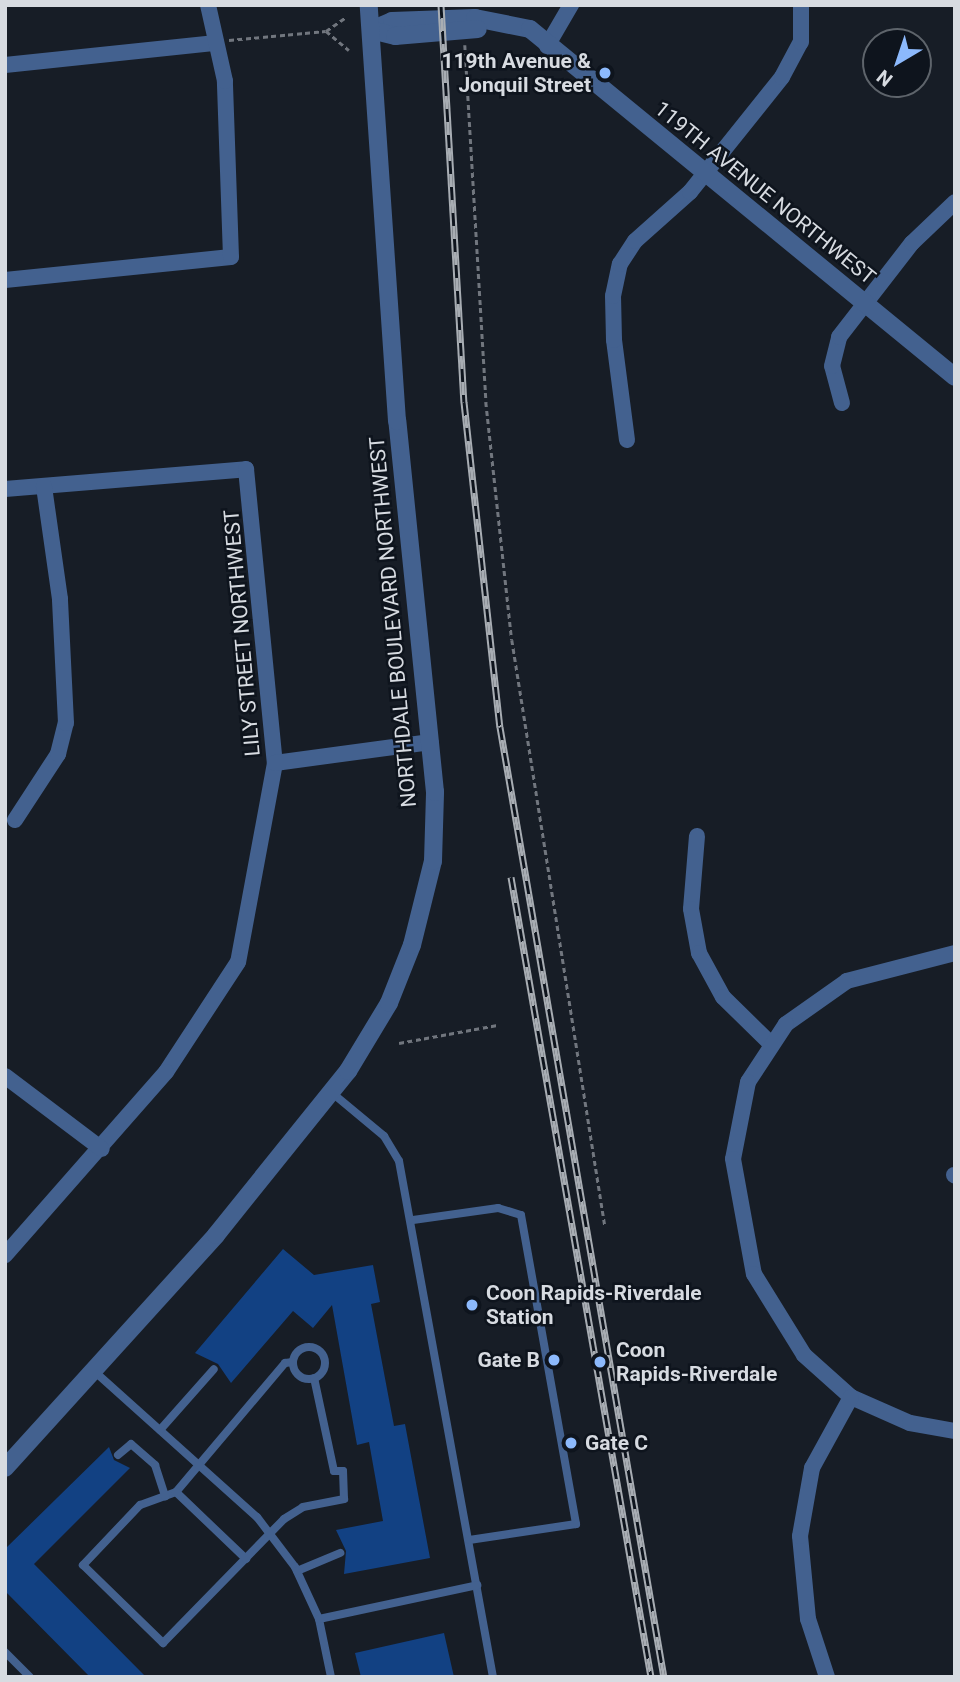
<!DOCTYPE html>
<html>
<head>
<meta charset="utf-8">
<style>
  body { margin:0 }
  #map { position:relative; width:960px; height:1682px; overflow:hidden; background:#171d26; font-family:Roboto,sans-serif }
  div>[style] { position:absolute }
  .building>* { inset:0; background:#124183 }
  .path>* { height:2.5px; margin-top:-1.25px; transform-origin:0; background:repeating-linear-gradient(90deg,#71767e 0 5px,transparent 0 8.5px) }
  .service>* { height:8px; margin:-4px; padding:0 4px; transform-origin:4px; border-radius:4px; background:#43618f }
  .service>.ring { margin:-4px; padding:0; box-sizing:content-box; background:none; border:8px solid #43618f; border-radius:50% }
  .minor>* { height:16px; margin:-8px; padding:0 8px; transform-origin:8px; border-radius:8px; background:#43618f }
  .tertiary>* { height:18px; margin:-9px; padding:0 9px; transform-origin:9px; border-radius:9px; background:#43618f }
  .rail>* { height:7px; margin-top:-3.5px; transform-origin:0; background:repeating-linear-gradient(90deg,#0e141d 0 13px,#a8adb3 0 26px); box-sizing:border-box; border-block:2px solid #a8adb3 }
  .dots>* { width:19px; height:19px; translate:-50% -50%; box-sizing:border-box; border:4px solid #0e141d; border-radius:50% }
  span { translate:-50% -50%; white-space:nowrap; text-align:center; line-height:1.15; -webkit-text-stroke:5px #0e141d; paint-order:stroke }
  .poi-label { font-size:21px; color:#d7dbe1; font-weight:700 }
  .right { translate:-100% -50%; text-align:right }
  .left { translate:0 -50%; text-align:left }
  .street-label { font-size:21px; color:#d7dbe1 }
  .frame { position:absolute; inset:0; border:7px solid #d7dbe1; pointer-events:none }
  .north { position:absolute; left:862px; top:28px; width:70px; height:70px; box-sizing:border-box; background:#0e141d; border:2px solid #5e646b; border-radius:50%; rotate:219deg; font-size:19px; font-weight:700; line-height:28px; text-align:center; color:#d7dbe1 }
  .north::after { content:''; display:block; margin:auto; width:24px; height:32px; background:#8cb9fc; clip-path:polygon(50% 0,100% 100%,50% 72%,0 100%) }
</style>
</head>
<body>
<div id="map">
  <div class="building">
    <div style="clip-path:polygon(283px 1249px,314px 1275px,373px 1265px,380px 1302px,371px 1304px,394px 1426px,405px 1424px,430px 1558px,344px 1574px,346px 1551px,336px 1530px,383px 1521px,369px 1442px,357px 1445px,332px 1305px,313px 1328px,293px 1311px,231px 1383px,218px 1364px,195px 1353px)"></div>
    <div style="clip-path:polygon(109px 1447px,114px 1460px,130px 1468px,34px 1564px,146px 1677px,90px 1677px,5px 1591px,5px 1549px)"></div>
    <div style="clip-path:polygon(444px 1633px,454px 1677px,361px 1677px,355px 1653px)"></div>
  </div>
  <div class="path">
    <div style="left:326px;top:31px;width:30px;rotate:40deg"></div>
    <div style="left:229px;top:40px;width:97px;rotate:-5.3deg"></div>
    <div style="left:326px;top:31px;width:24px;rotate:-35deg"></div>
    <div style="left:465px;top:45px;width:358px;rotate:86.6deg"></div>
    <div style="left:486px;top:402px;width:239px;rotate:83.8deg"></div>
    <div style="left:512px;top:640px;width:593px;rotate:80.98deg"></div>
    <div style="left:399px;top:1043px;width:100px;rotate:-10.4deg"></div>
  </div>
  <div class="service">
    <div style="left:331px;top:1092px;width:69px;rotate:39.7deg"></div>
    <div style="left:384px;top:1136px;width:29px;rotate:59deg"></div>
    <div style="left:399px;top:1161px;width:524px;rotate:79.68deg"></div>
    <div style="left:413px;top:1220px;width:86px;rotate:-8deg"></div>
    <div style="left:498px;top:1208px;width:24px;rotate:17deg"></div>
    <div style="left:521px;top:1215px;width:314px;rotate:79.9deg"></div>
    <div style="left:576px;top:1524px;width:108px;rotate:171.5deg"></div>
    <div class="ring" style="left:293px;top:1347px;width:24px;height:24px"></div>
    <div style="left:293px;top:1362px;width:8px;rotate:173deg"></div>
    <div style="left:285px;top:1363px;width:169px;rotate:130.2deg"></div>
    <div style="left:176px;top:1492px;width:38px;rotate:160deg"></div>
    <div style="left:140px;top:1505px;width:83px;rotate:133.5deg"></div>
    <div style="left:83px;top:1565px;width:112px;rotate:44.3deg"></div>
    <div style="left:163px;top:1643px;width:173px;rotate:-45.7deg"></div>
    <div style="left:284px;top:1519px;width:22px;rotate:-32deg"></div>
    <div style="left:303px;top:1507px;width:42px;rotate:-11deg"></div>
    <div style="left:344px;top:1499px;width:28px;rotate:-92deg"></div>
    <div style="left:343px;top:1471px;width:9px;rotate:180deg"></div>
    <div style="left:334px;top:1471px;width:95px;rotate:-102.1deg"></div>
    <div style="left:94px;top:1371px;width:219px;rotate:41.9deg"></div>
    <div style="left:257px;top:1517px;width:63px;rotate:52.8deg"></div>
    <div style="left:295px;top:1567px;width:57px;rotate:65.2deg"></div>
    <div style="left:160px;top:1430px;width:81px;rotate:-48.5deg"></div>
    <div style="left:118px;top:1455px;width:17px;rotate:-40deg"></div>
    <div style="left:131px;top:1444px;width:32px;rotate:41deg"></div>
    <div style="left:155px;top:1465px;width:33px;rotate:72deg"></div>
    <div style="left:176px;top:1492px;width:97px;rotate:43.7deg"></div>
    <div style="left:297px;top:1571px;width:47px;rotate:-22.7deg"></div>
    <div style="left:5px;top:1652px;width:35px;rotate:45deg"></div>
    <div style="left:331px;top:1677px;width:59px;rotate:-101.7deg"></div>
    <div style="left:319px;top:1619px;width:162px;rotate:-12.1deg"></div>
  </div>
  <div class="minor">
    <div style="left:547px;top:46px;width:48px;rotate:-59.7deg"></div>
    <div style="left:5px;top:65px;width:212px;rotate:-6deg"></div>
    <div style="left:5px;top:280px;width:227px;rotate:-5.8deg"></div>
    <div style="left:231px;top:257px;width:176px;rotate:-92deg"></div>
    <div style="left:225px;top:81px;width:78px;rotate:-102.6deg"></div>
    <div style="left:842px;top:403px;width:38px;rotate:-105deg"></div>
    <div style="left:832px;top:366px;width:30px;rotate:-76deg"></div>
    <div style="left:839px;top:337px;width:119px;rotate:-52.2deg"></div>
    <div style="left:912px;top:243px;width:59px;rotate:-43.6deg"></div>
    <div style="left:627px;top:440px;width:101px;rotate:-97.4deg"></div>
    <div style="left:614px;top:340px;width:44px;rotate:-91.3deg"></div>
    <div style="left:613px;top:296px;width:33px;rotate:-78deg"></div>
    <div style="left:620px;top:264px;width:27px;rotate:-57deg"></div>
    <div style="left:635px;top:241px;width:74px;rotate:-41.7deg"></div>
    <div style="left:690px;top:192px;width:147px;rotate:-51.3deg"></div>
    <div style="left:782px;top:77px;width:40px;rotate:-62deg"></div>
    <div style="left:801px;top:42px;width:37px;rotate:-90deg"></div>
    <div style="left:5px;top:489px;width:242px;rotate:-4.7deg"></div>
    <div style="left:246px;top:469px;width:295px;rotate:84.4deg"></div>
    <div style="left:275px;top:763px;width:202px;rotate:100.5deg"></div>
    <div style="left:238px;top:962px;width:131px;rotate:123.2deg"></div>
    <div style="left:166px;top:1072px;width:244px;rotate:131.3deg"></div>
    <div style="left:275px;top:763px;width:157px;rotate:-7.7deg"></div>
    <div style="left:15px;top:820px;width:79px;rotate:-56.9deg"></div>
    <div style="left:58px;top:754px;width:32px;rotate:-76deg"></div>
    <div style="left:66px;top:723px;width:124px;rotate:-92.8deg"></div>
    <div style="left:60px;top:599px;width:114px;rotate:-98.1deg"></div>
    <div style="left:697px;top:836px;width:73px;rotate:94.7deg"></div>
    <div style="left:691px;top:909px;width:45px;rotate:79.7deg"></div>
    <div style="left:699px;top:953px;width:50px;rotate:61.4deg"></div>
    <div style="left:723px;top:997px;width:64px;rotate:44.4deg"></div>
    <div style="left:955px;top:953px;width:112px;rotate:165.5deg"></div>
    <div style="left:847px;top:981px;width:75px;rotate:144.8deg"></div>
    <div style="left:786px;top:1024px;width:69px;rotate:123.2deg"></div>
    <div style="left:748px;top:1082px;width:78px;rotate:101deg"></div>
    <div style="left:733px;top:1159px;width:117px;rotate:79.7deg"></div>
    <div style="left:754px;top:1274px;width:95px;rotate:58.3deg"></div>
    <div style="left:804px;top:1355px;width:63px;rotate:41.8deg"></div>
    <div style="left:851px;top:1397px;width:64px;rotate:23.8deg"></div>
    <div style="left:910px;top:1423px;width:46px;rotate:10.1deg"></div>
    <div style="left:5px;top:1076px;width:121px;rotate:37deg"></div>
    <div style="left:954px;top:1175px;width:1px;rotate:45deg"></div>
    <div style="left:827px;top:1677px;width:61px;rotate:-108.1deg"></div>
    <div style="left:808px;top:1619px;width:83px;rotate:-95.5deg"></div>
    <div style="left:800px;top:1536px;width:69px;rotate:-80deg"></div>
    <div style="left:812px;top:1468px;width:81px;rotate:-61.2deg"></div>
  </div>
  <div class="tertiary">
    <div style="left:371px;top:30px;width:23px;rotate:-23deg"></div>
    <div style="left:392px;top:21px;width:83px;rotate:-2.1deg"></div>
    <div style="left:475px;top:18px;width:56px;rotate:11.3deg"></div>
    <div style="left:530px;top:29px;width:549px;rotate:39.31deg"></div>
    <div style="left:371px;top:30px;width:25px;rotate:14deg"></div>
    <div style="left:395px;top:36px;width:83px;rotate:-4.8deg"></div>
    <div style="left:5px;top:1468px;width:314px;rotate:-47.8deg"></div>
    <div style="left:216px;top:1235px;width:211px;rotate:-51.2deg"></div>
    <div style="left:348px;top:1071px;width:79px;rotate:-58.9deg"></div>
    <div style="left:389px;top:1003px;width:62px;rotate:-68.4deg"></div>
    <div style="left:412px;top:945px;width:87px;rotate:-76deg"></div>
    <div style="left:433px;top:861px;width:69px;rotate:-88.3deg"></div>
    <div style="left:435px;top:792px;width:373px;rotate:-95.8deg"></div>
    <div style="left:397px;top:421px;width:417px;rotate:-93.9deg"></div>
  </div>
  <div class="rail">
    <div style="left:441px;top:5px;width:398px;rotate:86.7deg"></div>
    <div style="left:464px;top:402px;width:327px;rotate:83.7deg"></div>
    <div style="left:500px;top:727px;width:964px;rotate:80.21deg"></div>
    <div style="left:511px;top:877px;width:812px;rotate:80.07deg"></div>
  </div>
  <div class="dots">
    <div style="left:605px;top:73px;background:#8cb9fc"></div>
    <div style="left:472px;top:1305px;background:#8cb9fc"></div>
    <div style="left:554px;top:1360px;background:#8cb9fc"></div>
    <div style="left:600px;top:1362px;background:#8cb9fc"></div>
    <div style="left:571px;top:1443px;background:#8cb9fc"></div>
  </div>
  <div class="poi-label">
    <span class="right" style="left:591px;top:73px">119th Avenue &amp;<br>Jonquil Street</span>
    <span class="left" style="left:486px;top:1305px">Coon Rapids-Riverdale<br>Station</span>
    <span class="left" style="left:616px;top:1362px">Coon<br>Rapids-Riverdale</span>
    <span class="right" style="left:540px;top:1360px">Gate B</span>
    <span class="left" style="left:585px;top:1443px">Gate C</span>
  </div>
  <div class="street-label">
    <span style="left:765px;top:193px;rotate:39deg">119TH AVENUE NORTHWEST</span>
    <span style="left:393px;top:622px;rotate:-95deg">NORTHDALE BOULEVARD NORTHWEST</span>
    <span style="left:242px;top:633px;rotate:-95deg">LILY STREET NORTHWEST</span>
  </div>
  <div class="frame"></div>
  <div class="north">N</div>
</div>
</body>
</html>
